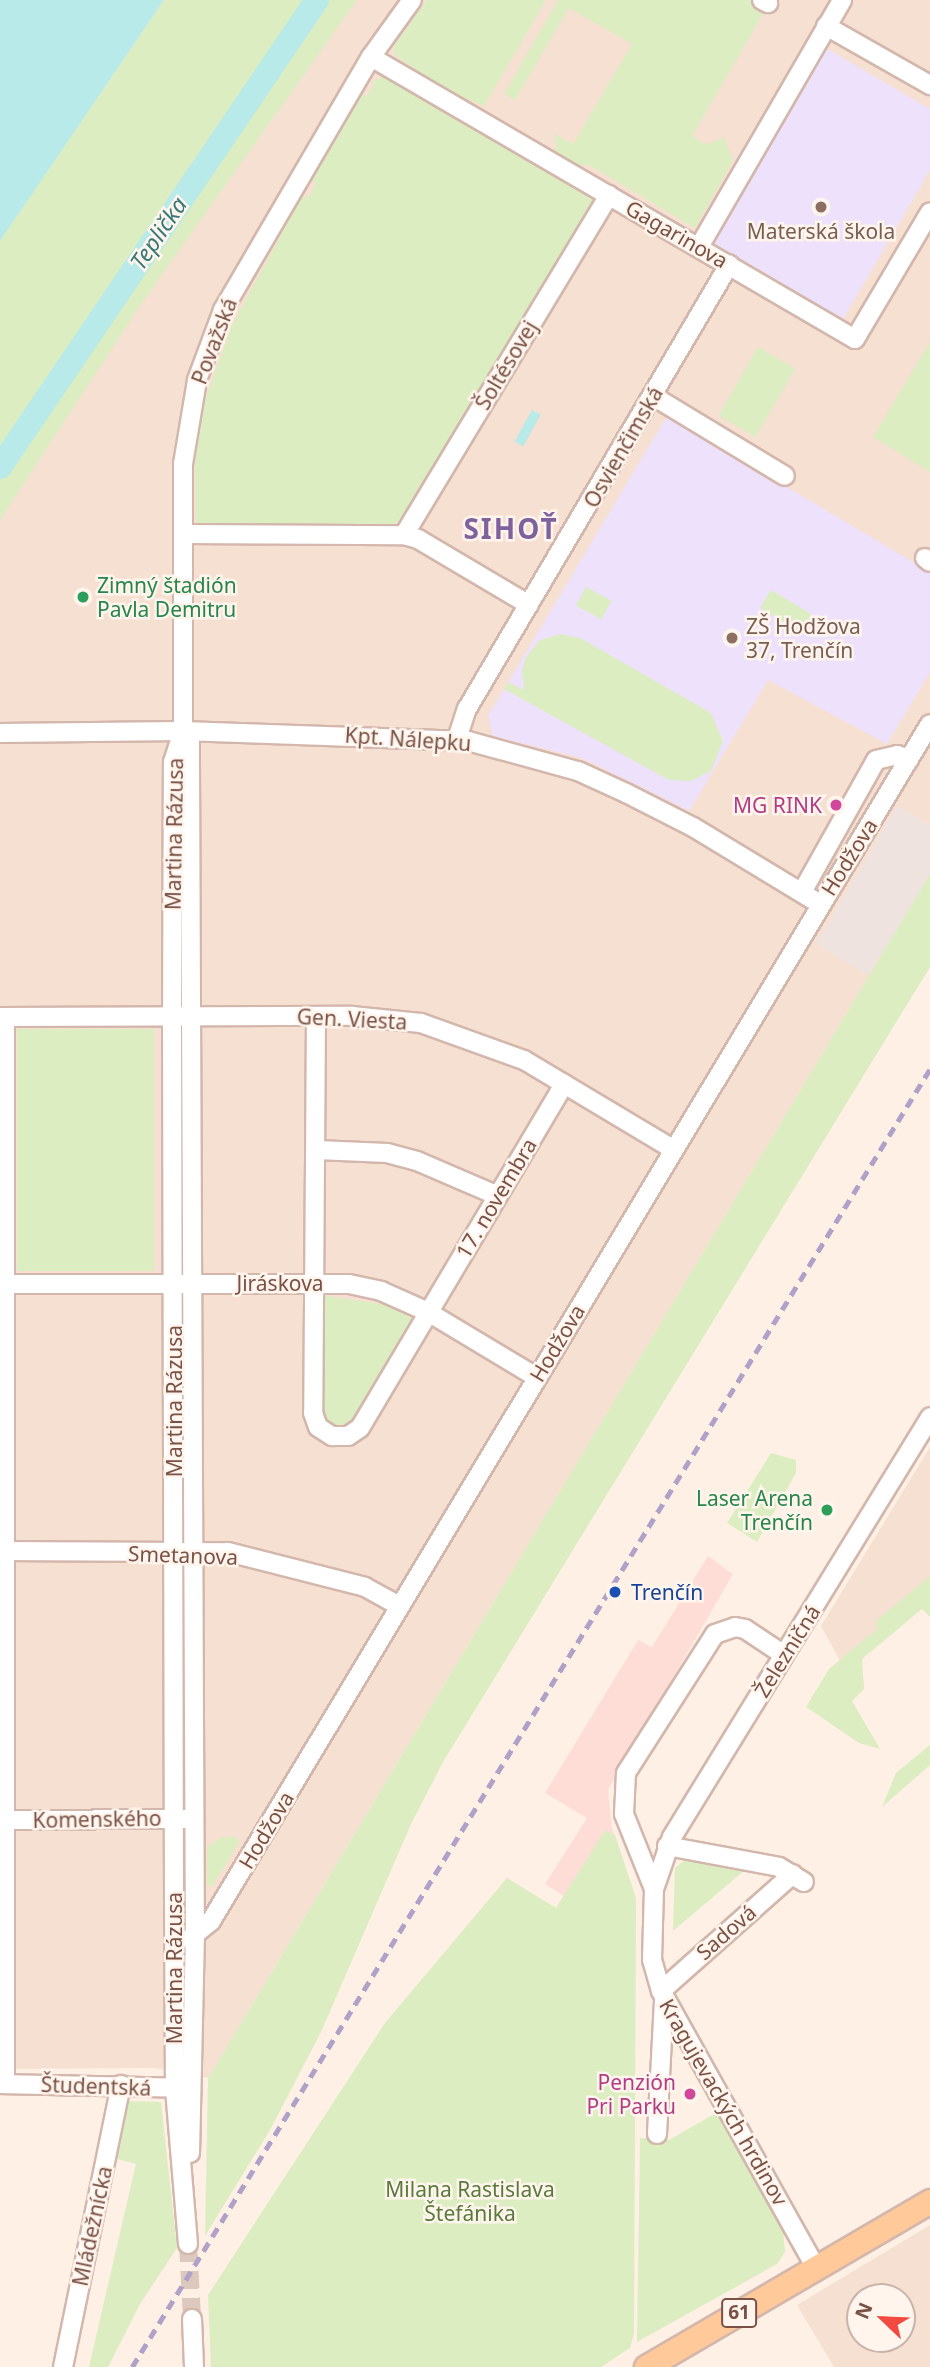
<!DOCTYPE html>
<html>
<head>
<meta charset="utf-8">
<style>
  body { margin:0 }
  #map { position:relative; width:930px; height:2367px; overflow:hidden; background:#fef0e4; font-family:"Noto Sans",sans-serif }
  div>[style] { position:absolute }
  .residential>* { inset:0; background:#f6e0d2 }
  .commercial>* { inset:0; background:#ffddd7 }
  .industrial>* { inset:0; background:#eee3df }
  .education>* { inset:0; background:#ede1fb }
  .green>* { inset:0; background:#dbedc1; transform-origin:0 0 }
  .water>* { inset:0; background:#b7eae8; transform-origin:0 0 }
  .river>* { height:24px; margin:-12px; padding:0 12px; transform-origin:12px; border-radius:12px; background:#b7eae8 }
  .minor-tunnel>* { height:18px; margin-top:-9px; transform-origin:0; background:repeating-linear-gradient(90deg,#ddc8bd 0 18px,transparent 0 27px) }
  .roads { filter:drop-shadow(2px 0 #d3b7ac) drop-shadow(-2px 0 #d3b7ac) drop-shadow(0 2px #d3b7ac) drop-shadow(0 -2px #d3b7ac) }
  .minor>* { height:18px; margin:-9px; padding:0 9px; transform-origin:9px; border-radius:9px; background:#fff }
  .major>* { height:23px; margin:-11.5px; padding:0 11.5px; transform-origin:11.5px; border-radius:11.5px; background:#ffc99a }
  .rail>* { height:4.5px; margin-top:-2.25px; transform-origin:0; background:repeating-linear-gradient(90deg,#b0a1c9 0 10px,transparent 0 17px) }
  .dots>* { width:19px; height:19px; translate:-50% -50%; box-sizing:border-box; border:4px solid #fff5ec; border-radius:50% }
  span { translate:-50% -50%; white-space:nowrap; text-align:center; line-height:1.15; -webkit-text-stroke:5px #fff5ec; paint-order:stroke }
  .shield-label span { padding:2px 5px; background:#fff5ec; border:2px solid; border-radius:5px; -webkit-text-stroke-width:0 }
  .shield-label { font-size:19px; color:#795147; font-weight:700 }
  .education-label { font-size:21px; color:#785e54 }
  .left { translate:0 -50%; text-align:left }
  .street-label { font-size:21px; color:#795147 }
  .leisure-label { font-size:21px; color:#27864d }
  .right { translate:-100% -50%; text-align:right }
  .hotel-label { font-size:21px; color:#b23c85 }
  .transit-label { font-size:21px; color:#164399 }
  .park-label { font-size:21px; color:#587a3c }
  .water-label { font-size:23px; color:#377978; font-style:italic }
  .district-label { font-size:28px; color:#7f629d; font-weight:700; letter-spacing:2px }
  .north { position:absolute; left:846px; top:2283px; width:70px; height:70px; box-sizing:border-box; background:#fff5ec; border:2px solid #c9b3aa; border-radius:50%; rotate:293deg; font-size:19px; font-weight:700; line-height:28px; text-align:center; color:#795147 }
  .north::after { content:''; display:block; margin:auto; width:24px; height:32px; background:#f24940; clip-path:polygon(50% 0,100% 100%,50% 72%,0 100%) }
</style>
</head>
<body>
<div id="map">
  <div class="residential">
    <div style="clip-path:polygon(164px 0,930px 0,930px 874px,208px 2078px,154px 2068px,0 2069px,0 241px)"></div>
    <div style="clip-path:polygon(930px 1447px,930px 1591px,843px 1666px,821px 1626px)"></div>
    <div style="clip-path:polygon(evenodd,930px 2225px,930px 2367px,834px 2367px,797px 2305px,930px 2225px,860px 2297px,902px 2297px,902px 2339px,860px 2339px,860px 2297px)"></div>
  </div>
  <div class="commercial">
    <div style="clip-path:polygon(708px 1556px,733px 1574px,608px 1790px,612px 1828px,625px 1867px,564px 1896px,545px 1884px,587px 1818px,545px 1793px,638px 1640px,652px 1647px)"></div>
  </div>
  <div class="industrial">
    <div style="clip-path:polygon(897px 806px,930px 825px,930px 874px,869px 976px,816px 944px)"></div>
  </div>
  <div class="education">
    <div style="clip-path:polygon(826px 48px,930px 109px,930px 170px,843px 319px,713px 243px)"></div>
    <div style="clip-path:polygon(667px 416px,930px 572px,930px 672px,887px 744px,768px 680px,689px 811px,582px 758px,493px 736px,488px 716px)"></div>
  </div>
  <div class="green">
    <div style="clip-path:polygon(164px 0,357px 0,141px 304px,0 520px,0 241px)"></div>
    <div style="clip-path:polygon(427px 0,546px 0,484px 106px,438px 86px,395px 55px,394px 46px)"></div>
    <div style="clip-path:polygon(558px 0,771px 0,692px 136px,706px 145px,724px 137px,733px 161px,695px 228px,589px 165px,575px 166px,552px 152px,557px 146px,553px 133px,573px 144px,632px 44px,569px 8px,515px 100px,504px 94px)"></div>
    <div style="clip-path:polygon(385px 76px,598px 198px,401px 519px,391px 526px,196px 523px,195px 459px,201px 411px,232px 325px,303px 195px,308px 198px,316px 183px,308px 179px,360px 90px,367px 97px,374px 84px,371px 82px)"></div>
    <div style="clip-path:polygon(930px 342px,930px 472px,873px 437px)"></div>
    <div style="left:758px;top:347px;width:43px;height:79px;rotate:30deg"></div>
    <div style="left:586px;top:587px;width:29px;height:21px;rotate:29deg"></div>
    <div style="left:771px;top:590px;width:47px;height:21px;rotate:31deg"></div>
    <div style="clip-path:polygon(561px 634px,582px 639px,711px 713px,723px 741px,711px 771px,691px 781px,669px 780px,504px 689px,508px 682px,524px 690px,522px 670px,526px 657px,540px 640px)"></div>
    <div style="clip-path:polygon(930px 874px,930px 967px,443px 1762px,411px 1824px,321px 2032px,270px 2130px,205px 2236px,208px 2078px)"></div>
    <div style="clip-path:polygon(179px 1026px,183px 1027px,181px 1276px)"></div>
    <div style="left:154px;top:1029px;width:242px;height:137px;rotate:90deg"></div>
    <div style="clip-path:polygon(182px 1292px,184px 1541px,182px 1544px,177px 1293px)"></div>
    <div style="clip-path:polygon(319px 1295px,383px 1304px,418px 1321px,361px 1418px,341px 1432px,320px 1419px)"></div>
    <div style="clip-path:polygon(771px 1453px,796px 1460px,796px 1473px,757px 1542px,727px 1523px)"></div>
    <div style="clip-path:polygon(178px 1560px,185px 1562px,185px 1808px,181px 1811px)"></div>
    <div style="clip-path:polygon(930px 1576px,930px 1617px,922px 1609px,862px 1659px,864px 1689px,852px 1701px,880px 1749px,859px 1743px,806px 1707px,829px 1669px,877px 1629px,876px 1621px)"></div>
    <div style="clip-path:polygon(930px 1745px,930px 1765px,882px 1807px,896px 1773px)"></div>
    <div style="clip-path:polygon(605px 1830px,615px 1835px,636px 1898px,634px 2333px,630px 2348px,601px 2367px,211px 2367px,208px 2295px,385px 2023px,507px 1878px,556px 1908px)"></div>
    <div style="clip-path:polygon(222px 1837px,237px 1837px,239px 1843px,211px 1887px,207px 1884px,207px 1847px)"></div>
    <div style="clip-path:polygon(685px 1860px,741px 1866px,745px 1870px,673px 1931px,675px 1868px)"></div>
    <div style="clip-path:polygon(127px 2101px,161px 2102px,177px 2248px,140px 2304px,108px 2367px,89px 2367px,136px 2164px,114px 2158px)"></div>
    <div style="clip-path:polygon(716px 2113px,783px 2230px,785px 2252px,777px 2264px,637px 2342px,640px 2138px,669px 2140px)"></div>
  </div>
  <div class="water">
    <div style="clip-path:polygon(0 0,164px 0,0 241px)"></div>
    <div style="left:532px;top:410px;width:10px;height:36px;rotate:29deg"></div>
  </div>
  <div class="river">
    <div style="left:0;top:467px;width:564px;rotate:-55.83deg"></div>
  </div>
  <div class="minor-tunnel">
    <div style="left:188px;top:2244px;width:75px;rotate:86.9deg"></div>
  </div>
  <div class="roads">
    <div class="minor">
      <div style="left:762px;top:0;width:7px;rotate:27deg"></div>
      <div style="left:826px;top:26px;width:120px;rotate:29.6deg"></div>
      <div style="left:371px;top:57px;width:560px;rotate:30.23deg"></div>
      <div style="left:855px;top:339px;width:147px;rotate:-59.4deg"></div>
      <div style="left:699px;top:247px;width:285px;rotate:-59.9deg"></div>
      <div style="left:653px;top:396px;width:154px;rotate:31.2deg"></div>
      <div style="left:184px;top:534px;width:220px;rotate:0.3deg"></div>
      <div style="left:404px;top:535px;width:15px;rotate:16deg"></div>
      <div style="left:418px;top:539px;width:129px;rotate:30.7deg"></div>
      <div style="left:404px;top:535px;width:397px;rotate:-58.9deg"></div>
      <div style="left:925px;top:558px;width:6px;rotate:39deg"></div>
      <div style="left:183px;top:731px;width:13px;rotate:58deg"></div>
      <div style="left:190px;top:742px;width:21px;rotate:90deg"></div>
      <div style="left:190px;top:763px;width:1170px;rotate:89.76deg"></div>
      <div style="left:195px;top:1933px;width:220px;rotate:91.3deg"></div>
      <div style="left:0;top:733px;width:183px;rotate:-0.6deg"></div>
      <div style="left:183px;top:731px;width:285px;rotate:2deg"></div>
      <div style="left:468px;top:741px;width:114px;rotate:15.3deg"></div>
      <div style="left:578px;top:771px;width:53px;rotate:24.6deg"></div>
      <div style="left:626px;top:793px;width:75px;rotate:26.9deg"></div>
      <div style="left:693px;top:827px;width:149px;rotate:31.2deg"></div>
      <div style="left:457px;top:739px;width:32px;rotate:-72deg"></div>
      <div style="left:467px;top:709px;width:516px;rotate:-59.46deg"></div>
      <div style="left:802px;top:892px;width:151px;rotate:-60.7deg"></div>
      <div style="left:876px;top:760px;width:22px;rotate:-13deg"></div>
      <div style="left:897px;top:755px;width:13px;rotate:18deg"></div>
      <div style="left:316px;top:1016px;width:397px;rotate:90.4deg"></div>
      <div style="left:313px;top:1413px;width:15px;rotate:70deg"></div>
      <div style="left:318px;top:1427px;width:17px;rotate:33deg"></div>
      <div style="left:332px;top:1436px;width:16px"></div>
      <div style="left:348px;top:1436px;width:14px;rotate:-34deg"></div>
      <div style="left:360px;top:1428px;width:400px;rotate:-59.3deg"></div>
      <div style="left:0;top:1017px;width:352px;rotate:-0.2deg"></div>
      <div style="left:352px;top:1016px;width:69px;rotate:5.8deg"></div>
      <div style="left:421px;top:1023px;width:109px;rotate:19.8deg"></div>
      <div style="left:524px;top:1060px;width:174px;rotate:30.9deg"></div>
      <div style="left:5px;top:1017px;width:1067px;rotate:90deg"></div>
      <div style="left:317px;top:1150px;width:70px;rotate:2.5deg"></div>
      <div style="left:387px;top:1153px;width:31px;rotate:15deg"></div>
      <div style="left:417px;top:1161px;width:86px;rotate:23.3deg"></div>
      <div style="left:0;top:1284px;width:349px"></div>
      <div style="left:349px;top:1284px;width:33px;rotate:12deg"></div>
      <div style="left:381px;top:1291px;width:51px;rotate:24.1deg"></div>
      <div style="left:428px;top:1312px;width:126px;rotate:31deg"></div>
      <div style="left:0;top:1551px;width:228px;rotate:0.3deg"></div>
      <div style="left:228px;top:1552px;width:141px;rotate:14.3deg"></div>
      <div style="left:365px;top:1587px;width:39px;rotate:29deg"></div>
      <div style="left:0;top:1820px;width:186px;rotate:-0.3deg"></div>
      <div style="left:667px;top:1846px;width:114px;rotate:10.6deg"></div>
      <div style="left:779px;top:1867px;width:29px;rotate:31deg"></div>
      <div style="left:654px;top:1889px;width:81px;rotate:-111.8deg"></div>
      <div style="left:624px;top:1814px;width:41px;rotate:-87.2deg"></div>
      <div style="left:626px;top:1773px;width:165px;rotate:-57.4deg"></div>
      <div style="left:715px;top:1634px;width:21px;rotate:-19deg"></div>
      <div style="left:735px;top:1627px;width:10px;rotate:11deg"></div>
      <div style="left:745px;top:1629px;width:47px;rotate:33.7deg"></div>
      <div style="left:189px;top:1939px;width:28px;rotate:-39deg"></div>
      <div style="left:211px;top:1921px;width:1396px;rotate:-59.01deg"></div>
      <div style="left:661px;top:1991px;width:176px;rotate:-41.6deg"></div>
      <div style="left:0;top:2084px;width:185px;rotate:1.2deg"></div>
      <div style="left:657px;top:2134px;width:134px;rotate:-87deg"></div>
      <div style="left:188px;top:2244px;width:157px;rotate:-94.8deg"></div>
      <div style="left:175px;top:2088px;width:189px;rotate:-90.3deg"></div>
      <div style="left:174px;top:1899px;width:868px;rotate:-90.13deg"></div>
      <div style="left:172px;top:1031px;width:269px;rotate:-89.8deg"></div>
      <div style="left:173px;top:762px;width:33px;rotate:-72deg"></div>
      <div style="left:183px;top:731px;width:267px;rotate:-90deg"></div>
      <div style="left:183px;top:464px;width:85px;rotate:-80.5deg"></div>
      <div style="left:197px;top:380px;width:75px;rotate:-69.6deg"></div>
      <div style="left:223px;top:310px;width:293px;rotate:-59.7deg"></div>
      <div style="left:371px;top:57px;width:70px;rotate:-54.3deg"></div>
      <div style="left:816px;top:2268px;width:317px;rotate:-119.2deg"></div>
      <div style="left:661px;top:1991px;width:32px;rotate:-106deg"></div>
      <div style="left:652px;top:1960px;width:71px;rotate:-88.4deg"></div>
      <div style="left:654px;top:1889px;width:55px;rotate:-70.9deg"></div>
      <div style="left:672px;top:1837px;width:493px;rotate:-58.4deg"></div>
      <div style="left:192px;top:2319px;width:48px;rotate:87.6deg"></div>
      <div style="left:63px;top:2367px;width:288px;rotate:-78.4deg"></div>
    </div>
    <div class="major">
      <div style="left:646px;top:2367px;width:329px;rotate:-30.3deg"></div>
    </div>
  </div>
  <div class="rail">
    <div style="left:132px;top:2367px;width:1524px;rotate:-58.42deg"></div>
  </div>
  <div class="dots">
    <div style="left:821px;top:207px;background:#8d6e63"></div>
    <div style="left:83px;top:597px;background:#2e9e5b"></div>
    <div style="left:732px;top:638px;background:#8d6e63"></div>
    <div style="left:836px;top:805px;background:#d1479c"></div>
    <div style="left:827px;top:1510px;background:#2e9e5b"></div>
    <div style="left:615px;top:1592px;background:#1a4fb4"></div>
    <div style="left:690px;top:2094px;background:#d1479c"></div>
  </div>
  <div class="shield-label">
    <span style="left:739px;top:2313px">61</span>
  </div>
  <div class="education-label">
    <span style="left:821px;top:231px">Materská škola</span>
    <span class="left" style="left:746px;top:638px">ZŠ Hodžova<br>37, Trenčín</span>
  </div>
  <div class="street-label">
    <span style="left:677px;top:234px;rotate:30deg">Gagarinova</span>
    <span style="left:214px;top:341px;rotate:-69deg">Považská</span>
    <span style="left:506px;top:365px;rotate:-59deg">Šoltésovej</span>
    <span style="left:623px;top:447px;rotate:-60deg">Osvienčimská</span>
    <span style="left:408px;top:739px;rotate:4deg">Kpt. Nálepku</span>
    <span style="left:174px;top:834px;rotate:-89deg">Martina Rázusa</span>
    <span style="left:849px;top:857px;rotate:-58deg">Hodžova</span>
    <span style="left:352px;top:1019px;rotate:3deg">Gen. Viesta</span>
    <span style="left:496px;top:1198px;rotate:-59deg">17. novembra</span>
    <span style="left:280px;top:1283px">Jiráskova</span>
    <span style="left:557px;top:1343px;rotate:-59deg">Hodžova</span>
    <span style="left:174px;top:1401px;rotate:-90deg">Martina Rázusa</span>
    <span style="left:183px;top:1555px;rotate:2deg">Smetanova</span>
    <span style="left:787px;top:1651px;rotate:-58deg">Železničná</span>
    <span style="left:97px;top:1819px;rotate:-1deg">Komenského</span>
    <span style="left:266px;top:1830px;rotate:-59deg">Hodžova</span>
    <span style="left:726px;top:1932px;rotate:-41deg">Sadová</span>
    <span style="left:174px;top:1968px;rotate:-90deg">Martina Rázusa</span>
    <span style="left:96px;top:2086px;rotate:2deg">Študentská</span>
    <span style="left:724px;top:2102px;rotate:60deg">Kragujevackých hrdinov</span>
    <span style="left:92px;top:2226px;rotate:-78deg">Mládežnícka</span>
  </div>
  <div class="leisure-label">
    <span class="left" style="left:97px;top:597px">Zimný štadión<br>Pavla Demitru</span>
    <span class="right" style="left:813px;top:1510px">Laser Arena<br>Trenčín</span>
  </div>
  <div class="hotel-label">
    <span class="right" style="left:822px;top:805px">MG RINK</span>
    <span class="right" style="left:676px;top:2094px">Penzión<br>Pri Parku</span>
  </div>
  <div class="transit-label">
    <span class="left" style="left:631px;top:1592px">Trenčín</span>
  </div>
  <div class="park-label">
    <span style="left:470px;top:2201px">Milana Rastislava<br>Štefánika</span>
  </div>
  <div class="water-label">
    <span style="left:158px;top:233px;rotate:-56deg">Teplička</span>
  </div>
  <div class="district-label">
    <span style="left:511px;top:528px">SIHOŤ</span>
  </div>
  <div class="north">N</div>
</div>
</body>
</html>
